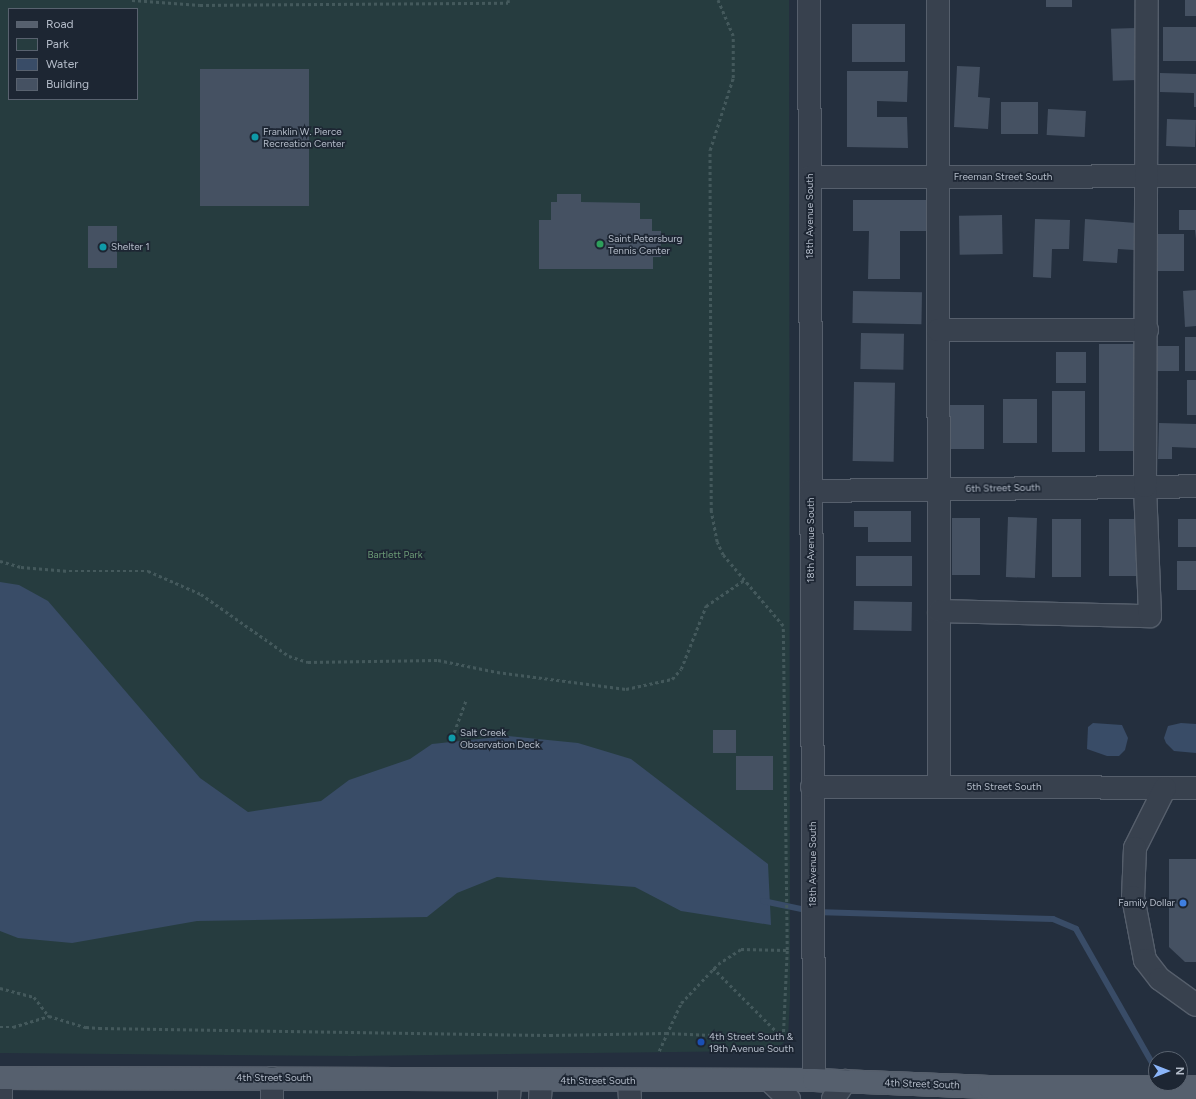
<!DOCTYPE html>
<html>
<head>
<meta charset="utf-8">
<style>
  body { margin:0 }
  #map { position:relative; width:1196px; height:1099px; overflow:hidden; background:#242f3e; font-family:Figtree,sans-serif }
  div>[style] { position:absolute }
  .green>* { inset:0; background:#263c3f }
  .water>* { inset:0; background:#394c67 }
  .stream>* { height:6px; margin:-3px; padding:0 3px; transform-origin:3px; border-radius:3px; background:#394c67 }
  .building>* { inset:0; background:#455162; transform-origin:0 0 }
  .path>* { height:2.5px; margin-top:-1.25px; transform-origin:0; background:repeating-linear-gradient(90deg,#44595c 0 3px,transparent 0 6px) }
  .roads { filter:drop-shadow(1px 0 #565f6c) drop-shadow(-1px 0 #565f6c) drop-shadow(0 1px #565f6c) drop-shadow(0 -1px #565f6c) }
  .minor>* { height:22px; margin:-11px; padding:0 11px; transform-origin:11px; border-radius:11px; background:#38414e }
  .major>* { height:22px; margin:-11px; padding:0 11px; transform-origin:11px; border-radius:11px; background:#56606e }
  .dots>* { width:11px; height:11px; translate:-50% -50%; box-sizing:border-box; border:2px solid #1d2633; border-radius:50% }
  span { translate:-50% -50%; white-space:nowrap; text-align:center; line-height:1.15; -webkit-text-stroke:3.5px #1d2633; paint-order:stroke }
  .poi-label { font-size:10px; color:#b4bcc9 }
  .left { translate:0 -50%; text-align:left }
  .right { translate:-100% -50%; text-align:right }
  .street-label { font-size:10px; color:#b4bcc9 }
  .park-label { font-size:10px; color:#6b9a76 }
  .legend { position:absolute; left:8px; top:8px; width:130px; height:92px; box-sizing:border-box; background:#1d2633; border:1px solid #59626f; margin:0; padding:5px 7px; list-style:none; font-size:12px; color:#b4bcc9 }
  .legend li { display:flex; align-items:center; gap:8px; height:20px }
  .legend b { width:20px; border:1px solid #59626f }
  .north { position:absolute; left:1148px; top:1051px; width:40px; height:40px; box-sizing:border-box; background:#1d2633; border:1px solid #59626f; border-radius:50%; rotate:90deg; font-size:11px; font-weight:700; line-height:16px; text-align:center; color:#b4bcc9 }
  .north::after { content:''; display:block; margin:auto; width:14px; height:18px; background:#8ab4f8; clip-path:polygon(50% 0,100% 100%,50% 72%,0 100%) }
</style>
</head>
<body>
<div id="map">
  <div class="green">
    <div style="clip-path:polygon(evenodd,0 0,789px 0,790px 999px,788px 1038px,779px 1047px,757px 1051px,353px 1056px,0 1053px,0 0,9px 9px,137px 9px,137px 99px,9px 99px,9px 9px)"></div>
  </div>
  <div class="water">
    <div style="clip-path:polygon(0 582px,19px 585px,48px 601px,200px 778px,248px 812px,321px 801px,349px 780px,410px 759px,432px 744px,507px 736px,578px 743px,631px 759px,768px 864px,771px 925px,681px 911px,635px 887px,497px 877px,457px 893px,427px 917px,197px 921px,72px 943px,18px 938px,0 931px)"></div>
    <div style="clip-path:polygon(1093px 723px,1122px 725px,1128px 738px,1125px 750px,1119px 756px,1107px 756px,1087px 749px,1088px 727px)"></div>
    <div style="clip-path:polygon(1181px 723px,1196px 724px,1196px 753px,1174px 751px,1166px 743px,1164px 738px,1168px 726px)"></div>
  </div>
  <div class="stream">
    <div style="left:763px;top:901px;width:53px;rotate:11.9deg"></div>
    <div style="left:815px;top:912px;width:238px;rotate:1.7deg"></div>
    <div style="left:1053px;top:919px;width:25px;rotate:23deg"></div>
    <div style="left:1076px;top:929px;width:162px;rotate:60.4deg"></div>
  </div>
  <div class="building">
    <div style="left:1046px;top:0;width:26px;height:7px"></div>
    <div style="left:1185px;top:0;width:11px;height:16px"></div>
    <div style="left:852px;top:24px;width:53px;height:38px"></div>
    <div style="left:1163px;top:27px;width:33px;height:34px"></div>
    <div style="left:1136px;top:28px;width:52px;height:25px;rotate:88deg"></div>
    <div style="clip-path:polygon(957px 66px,980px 67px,978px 97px,990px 98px,988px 129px,954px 127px)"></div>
    <div style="left:200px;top:69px;width:109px;height:137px"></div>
    <div style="clip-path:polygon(847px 71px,908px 71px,907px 102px,877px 101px,877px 117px,907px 117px,908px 148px,847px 147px)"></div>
    <div style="clip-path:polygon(1160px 73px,1196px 74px,1196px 107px,1194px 107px,1194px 93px,1160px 92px)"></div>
    <div style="left:1001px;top:102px;width:37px;height:32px"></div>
    <div style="left:1048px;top:109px;width:38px;height:26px;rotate:3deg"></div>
    <div style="left:1167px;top:119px;width:29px;height:27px;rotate:2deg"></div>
    <div style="clip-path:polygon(557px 194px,581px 194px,581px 202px,640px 203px,640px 219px,652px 219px,652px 231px,661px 231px,661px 257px,653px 257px,653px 269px,539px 269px,539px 220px,551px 220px,551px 202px,557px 202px)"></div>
    <div style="clip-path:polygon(853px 200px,931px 200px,931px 231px,900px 231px,900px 279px,868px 279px,869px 231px,853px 231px)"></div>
    <div style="clip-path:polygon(1179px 210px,1196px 210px,1196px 239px,1195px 230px,1179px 230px)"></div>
    <div style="left:1002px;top:215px;width:39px;height:43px;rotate:89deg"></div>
    <div style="clip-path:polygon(1035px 219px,1070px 220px,1069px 249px,1052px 249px,1051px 278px,1033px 277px)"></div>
    <div style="clip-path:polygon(1085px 219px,1136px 223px,1134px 250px,1118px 249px,1117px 263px,1083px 261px)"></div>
    <div style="left:88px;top:226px;width:29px;height:42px"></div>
    <div style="left:1158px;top:234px;width:26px;height:37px"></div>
    <div style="clip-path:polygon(1196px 290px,1196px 326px,1185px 327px,1183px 291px)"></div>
    <div style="left:853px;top:291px;width:69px;height:32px;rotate:1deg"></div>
    <div style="left:861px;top:333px;width:43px;height:36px;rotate:1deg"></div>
    <div style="left:1185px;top:337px;width:11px;height:34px"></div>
    <div style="left:1099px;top:344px;width:38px;height:107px"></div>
    <div style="left:1157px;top:346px;width:22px;height:25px"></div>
    <div style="left:1086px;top:352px;width:31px;height:30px;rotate:90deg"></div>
    <div style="left:1187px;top:380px;width:9px;height:35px"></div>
    <div style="left:854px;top:382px;width:41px;height:79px;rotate:1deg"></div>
    <div style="left:1052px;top:391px;width:33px;height:61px"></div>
    <div style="left:1003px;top:399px;width:34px;height:44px"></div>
    <div style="left:949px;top:405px;width:35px;height:44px"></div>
    <div style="clip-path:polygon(1159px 423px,1196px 424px,1196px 448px,1172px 447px,1172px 459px,1158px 459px)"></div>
    <div style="clip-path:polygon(854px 511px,911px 511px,911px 542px,868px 542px,868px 527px,854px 527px)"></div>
    <div style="left:1008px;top:517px;width:29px;height:60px;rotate:2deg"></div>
    <div style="left:952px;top:518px;width:28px;height:57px"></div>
    <div style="left:1052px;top:519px;width:29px;height:58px"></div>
    <div style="left:1109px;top:519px;width:29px;height:57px"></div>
    <div style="left:1178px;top:519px;width:18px;height:28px"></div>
    <div style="left:856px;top:556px;width:56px;height:30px"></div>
    <div style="left:1177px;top:561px;width:19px;height:29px"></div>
    <div style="left:854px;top:601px;width:58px;height:29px;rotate:1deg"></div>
    <div style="left:713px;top:730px;width:23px;height:23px"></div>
    <div style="left:736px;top:756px;width:37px;height:34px"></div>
    <div style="clip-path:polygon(1169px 859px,1196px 859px,1196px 962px,1185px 962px,1169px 947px)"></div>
  </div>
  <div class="path">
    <div style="left:132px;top:0;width:68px;rotate:4.2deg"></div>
    <div style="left:200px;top:5px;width:308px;rotate:-0.4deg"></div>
    <div style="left:508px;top:3px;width:3px;rotate:-90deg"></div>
    <div style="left:0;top:561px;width:22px;rotate:16deg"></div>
    <div style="left:21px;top:567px;width:48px;rotate:4.8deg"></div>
    <div style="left:69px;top:571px;width:79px"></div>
    <div style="left:148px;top:571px;width:58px;rotate:23.5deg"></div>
    <div style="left:201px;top:594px;width:108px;rotate:35.2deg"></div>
    <div style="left:289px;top:656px;width:20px;rotate:18deg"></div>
    <div style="left:308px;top:662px;width:130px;rotate:-0.9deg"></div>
    <div style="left:438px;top:660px;width:60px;rotate:11.5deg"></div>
    <div style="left:497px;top:672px;width:130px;rotate:7.5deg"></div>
    <div style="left:626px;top:689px;width:47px;rotate:-12.3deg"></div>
    <div style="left:672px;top:679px;width:13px;rotate:-48deg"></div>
    <div style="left:681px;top:669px;width:68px;rotate:-68.4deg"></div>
    <div style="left:706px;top:606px;width:46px;rotate:-34.4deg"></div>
    <div style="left:452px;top:738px;width:40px;rotate:-69.8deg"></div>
    <div style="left:713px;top:968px;width:99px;rotate:45deg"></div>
    <div style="left:783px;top:1038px;width:88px;rotate:-87.4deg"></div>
    <div style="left:787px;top:950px;width:324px;rotate:-90.7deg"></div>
    <div style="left:783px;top:626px;width:93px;rotate:-130.2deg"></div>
    <div style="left:723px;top:555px;width:14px;rotate:-115deg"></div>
    <div style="left:717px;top:542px;width:32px;rotate:-101deg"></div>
    <div style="left:711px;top:511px;width:361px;rotate:-90.2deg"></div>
    <div style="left:710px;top:150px;width:76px;rotate:-72.3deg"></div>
    <div style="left:733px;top:78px;width:42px;rotate:-90deg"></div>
    <div style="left:733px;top:36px;width:39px;rotate:-113deg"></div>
    <div style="left:0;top:988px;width:35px;rotate:15deg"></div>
    <div style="left:34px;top:997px;width:24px;rotate:52deg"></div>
    <div style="left:0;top:1027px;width:13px"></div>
    <div style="left:13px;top:1027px;width:38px;rotate:-17deg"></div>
    <div style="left:49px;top:1016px;width:39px;rotate:17deg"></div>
    <div style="left:86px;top:1027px;width:13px;rotate:4deg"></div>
    <div style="left:99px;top:1028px;width:451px;rotate:0.9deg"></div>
    <div style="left:550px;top:1035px;width:116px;rotate:-1deg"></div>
    <div style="left:666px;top:1033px;width:116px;rotate:2.5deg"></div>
    <div style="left:659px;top:1051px;width:53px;rotate:-65.4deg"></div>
    <div style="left:681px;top:1003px;width:54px;rotate:-46.5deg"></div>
    <div style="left:718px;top:964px;width:27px;rotate:-33deg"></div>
    <div style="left:741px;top:949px;width:46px;rotate:1.2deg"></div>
  </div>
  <div class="roads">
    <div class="minor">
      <div style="left:809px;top:0;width:1080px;rotate:89.73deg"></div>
      <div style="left:938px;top:0;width:787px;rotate:89.93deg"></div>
      <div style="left:810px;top:177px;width:386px;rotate:-0.1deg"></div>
      <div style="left:938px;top:330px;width:209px"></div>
      <div style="left:811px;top:491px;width:385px;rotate:-0.7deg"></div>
      <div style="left:939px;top:611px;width:211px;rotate:1.4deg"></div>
      <div style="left:1150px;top:616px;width:130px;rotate:-92.2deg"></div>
      <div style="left:1145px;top:486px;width:486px;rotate:-89.8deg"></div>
      <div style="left:812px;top:787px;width:384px;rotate:0.1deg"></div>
      <div style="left:1165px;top:788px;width:67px;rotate:116.6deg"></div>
      <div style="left:1135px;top:848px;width:49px;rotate:92.3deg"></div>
      <div style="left:1133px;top:897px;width:64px;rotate:79.2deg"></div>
      <div style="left:1145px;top:960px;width:24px;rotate:52deg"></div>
      <div style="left:1160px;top:979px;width:44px;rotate:35.8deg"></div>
      <div style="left:1px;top:1078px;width:21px;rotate:90deg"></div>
      <div style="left:272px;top:1078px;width:21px;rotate:90deg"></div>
      <div style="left:769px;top:1080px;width:28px;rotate:44deg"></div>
      <div style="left:629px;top:1081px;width:18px;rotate:87deg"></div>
      <div style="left:509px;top:1099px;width:19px;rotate:-87deg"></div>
      <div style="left:540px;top:1099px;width:19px;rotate:-87deg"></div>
      <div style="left:833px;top:1099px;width:22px;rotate:-56deg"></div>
    </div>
    <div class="major">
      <div style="left:0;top:1078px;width:814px;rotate:0.14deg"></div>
      <div style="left:814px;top:1080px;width:175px;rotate:2.3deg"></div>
      <div style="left:989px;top:1087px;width:207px"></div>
    </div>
  </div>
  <div class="dots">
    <div style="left:255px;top:137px;background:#0f9aa8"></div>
    <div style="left:600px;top:244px;background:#2e9e5b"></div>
    <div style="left:103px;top:247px;background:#0f9aa8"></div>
    <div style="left:452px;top:738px;background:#0f9aa8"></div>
    <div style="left:1183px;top:903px;background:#3f7fe0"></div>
    <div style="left:701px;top:1042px;background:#1a4fb4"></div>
  </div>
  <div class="poi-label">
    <span class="left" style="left:263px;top:137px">Franklin W. Pierce<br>Recreation Center</span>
    <span class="left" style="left:608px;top:244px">Saint Petersburg<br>Tennis Center</span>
    <span class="left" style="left:111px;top:247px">Shelter 1</span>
    <span class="left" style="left:460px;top:738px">Salt Creek<br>Observation Deck</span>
    <span class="right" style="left:1175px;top:903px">Family Dollar</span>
    <span class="left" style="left:709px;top:1042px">4th Street South &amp;<br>19th Avenue South</span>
  </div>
  <div class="street-label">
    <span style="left:1003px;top:177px">Freeman Street South</span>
    <span style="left:810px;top:216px;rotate:-90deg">18th Avenue South</span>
    <span style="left:1003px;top:488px;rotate:-1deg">6th Street South</span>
    <span style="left:811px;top:540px;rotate:-90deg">18th Avenue South</span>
    <span style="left:1004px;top:787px">5th Street South</span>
    <span style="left:813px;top:864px;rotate:-90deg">18th Avenue South</span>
    <span style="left:274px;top:1078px">4th Street South</span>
    <span style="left:598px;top:1081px">4th Street South</span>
    <span style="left:922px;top:1084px;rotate:2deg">4th Street South</span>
  </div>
  <div class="park-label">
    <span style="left:395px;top:555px">Bartlett Park</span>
  </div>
  <ul class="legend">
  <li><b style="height:5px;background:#56606e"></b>Road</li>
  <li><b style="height:11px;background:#263c3f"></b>Park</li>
  <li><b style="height:11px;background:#394c67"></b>Water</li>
  <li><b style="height:11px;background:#455162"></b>Building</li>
  </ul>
  <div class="north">N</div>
</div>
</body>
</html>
